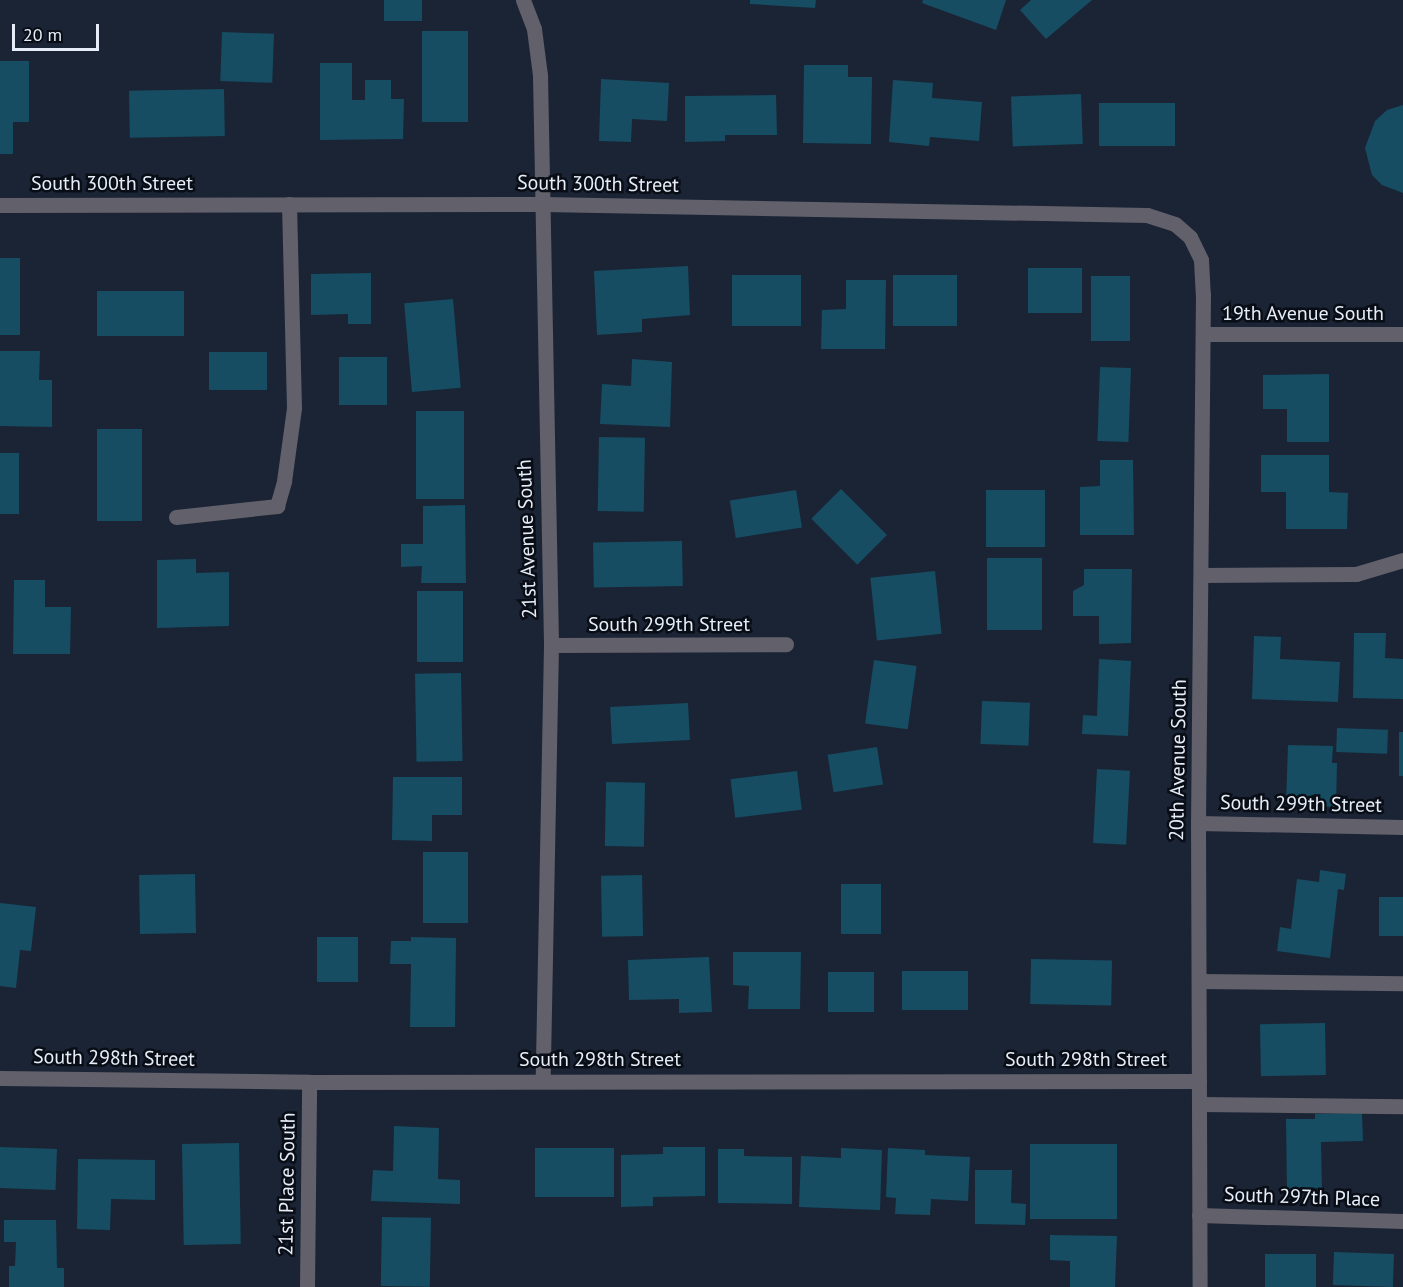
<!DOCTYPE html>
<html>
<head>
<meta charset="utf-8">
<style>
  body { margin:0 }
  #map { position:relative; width:1403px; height:1287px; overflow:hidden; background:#1a2435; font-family:"PT Sans",sans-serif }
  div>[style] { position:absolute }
  .building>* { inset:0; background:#164d62; transform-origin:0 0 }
  .lane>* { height:15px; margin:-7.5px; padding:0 7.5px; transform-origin:7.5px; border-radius:7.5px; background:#62606a }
  .street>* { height:15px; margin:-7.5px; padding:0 7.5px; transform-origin:7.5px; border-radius:7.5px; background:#62606a }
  span { translate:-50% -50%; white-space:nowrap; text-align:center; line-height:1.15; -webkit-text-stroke:5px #090d15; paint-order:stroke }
  .street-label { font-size:20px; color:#e6edf8 }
  .scale { position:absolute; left:12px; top:24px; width:87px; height:27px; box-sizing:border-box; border:3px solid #e6edf8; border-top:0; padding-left:8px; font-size:18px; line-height:21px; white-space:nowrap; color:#e6edf8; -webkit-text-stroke:4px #090d15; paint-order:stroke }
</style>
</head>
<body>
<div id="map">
  <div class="building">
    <div style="left:384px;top:0;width:38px;height:21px"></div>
    <div style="clip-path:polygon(750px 0,816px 0,815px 8px,750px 4px)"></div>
    <div style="clip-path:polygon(923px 0,1006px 0,996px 30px,922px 3px)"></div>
    <div style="clip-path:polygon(1031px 0,1092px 0,1046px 39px,1020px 10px)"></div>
    <div style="left:422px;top:31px;width:46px;height:91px"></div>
    <div style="left:222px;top:32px;width:52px;height:49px;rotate:2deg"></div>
    <div style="clip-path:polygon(0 61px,29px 61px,29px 122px,13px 122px,13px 154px,0 154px)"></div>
    <div style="clip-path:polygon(320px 63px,352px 63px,352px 100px,365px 100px,365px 80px,391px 80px,391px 99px,404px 99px,403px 139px,320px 140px)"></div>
    <div style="clip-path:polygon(804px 65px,848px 65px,848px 77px,872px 77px,871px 144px,803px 143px)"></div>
    <div style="clip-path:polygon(601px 79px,669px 83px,667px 121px,632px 119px,631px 142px,599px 141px)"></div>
    <div style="clip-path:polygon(893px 80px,933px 83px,932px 98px,982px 102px,979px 141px,930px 137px,929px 146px,889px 142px)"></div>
    <div style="left:224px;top:89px;width:47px;height:95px;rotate:89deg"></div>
    <div style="left:1081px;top:94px;width:50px;height:70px;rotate:88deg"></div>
    <div style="clip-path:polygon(776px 95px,777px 135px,725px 135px,725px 141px,685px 142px,685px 96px)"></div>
    <div style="left:1099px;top:103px;width:76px;height:43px"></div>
    <div style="clip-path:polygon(1403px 105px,1403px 193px,1382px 185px,1372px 175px,1365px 148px,1375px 121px,1387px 110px)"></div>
    <div style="left:0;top:258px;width:20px;height:77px"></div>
    <div style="clip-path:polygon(688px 266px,690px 315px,642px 319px,642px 332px,597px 335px,594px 271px)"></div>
    <div style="left:1082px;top:268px;width:45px;height:54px;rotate:90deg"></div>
    <div style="clip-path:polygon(371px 273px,371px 324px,348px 324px,348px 314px,311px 315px,311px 274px)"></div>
    <div style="left:801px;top:275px;width:51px;height:69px;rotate:90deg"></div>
    <div style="left:893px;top:275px;width:64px;height:51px"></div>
    <div style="left:1091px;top:276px;width:39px;height:65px"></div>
    <div style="clip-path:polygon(846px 280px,886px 280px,885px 349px,821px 349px,822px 310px,846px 309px)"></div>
    <div style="left:184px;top:291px;width:45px;height:87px;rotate:90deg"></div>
    <div style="left:453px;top:299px;width:89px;height:49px;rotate:85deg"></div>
    <div style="clip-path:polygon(0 351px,40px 351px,39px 380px,52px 380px,52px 427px,0 426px)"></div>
    <div style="left:209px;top:352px;width:58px;height:38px"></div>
    <div style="left:339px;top:357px;width:48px;height:48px"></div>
    <div style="clip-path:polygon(632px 359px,672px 362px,670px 427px,600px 424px,602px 384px,631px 386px)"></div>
    <div style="left:1100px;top:367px;width:31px;height:74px;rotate:2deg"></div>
    <div style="clip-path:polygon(1329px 374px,1329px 442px,1287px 442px,1287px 409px,1263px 409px,1263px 375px)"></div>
    <div style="left:416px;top:411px;width:48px;height:88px"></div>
    <div style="left:142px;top:429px;width:92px;height:45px;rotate:90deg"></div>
    <div style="left:599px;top:437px;width:46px;height:74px;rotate:1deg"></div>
    <div style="left:0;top:453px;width:19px;height:61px"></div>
    <div style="clip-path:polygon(1261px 455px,1329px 455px,1329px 492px,1348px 493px,1347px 529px,1286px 529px,1286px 492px,1261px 492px)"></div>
    <div style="clip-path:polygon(1100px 460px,1133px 460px,1134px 535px,1080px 535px,1080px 487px,1100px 486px)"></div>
    <div style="left:841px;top:489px;width:65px;height:42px;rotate:45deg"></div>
    <div style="left:796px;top:490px;width:38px;height:67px;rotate:81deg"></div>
    <div style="left:986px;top:490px;width:59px;height:57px"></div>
    <div style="clip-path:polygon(465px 505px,466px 583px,421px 583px,422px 566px,401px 567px,401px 544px,423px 544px,423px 506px)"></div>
    <div style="left:682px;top:541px;width:45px;height:89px;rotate:89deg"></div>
    <div style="left:987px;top:558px;width:55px;height:72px"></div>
    <div style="clip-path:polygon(196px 559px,196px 573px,229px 572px,229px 626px,157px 628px,157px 560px)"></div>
    <div style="clip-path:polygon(1084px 569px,1132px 569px,1131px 643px,1099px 644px,1099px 616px,1073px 616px,1073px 591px,1084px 585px)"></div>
    <div style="left:935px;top:571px;width:63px;height:65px;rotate:84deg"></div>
    <div style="clip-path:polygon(14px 580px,45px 580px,45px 607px,71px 607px,70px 654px,13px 654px)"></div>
    <div style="left:417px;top:591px;width:46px;height:71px"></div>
    <div style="clip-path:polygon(1354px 633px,1386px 633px,1385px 658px,1403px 659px,1403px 699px,1353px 698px)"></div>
    <div style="clip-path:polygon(1254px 636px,1281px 637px,1280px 659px,1340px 662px,1338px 702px,1252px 699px)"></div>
    <div style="clip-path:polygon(1099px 659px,1131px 661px,1128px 736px,1082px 734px,1083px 715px,1097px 716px)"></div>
    <div style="left:874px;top:660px;width:43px;height:64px;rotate:8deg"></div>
    <div style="left:461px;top:673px;width:88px;height:46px;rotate:89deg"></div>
    <div style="left:982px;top:701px;width:48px;height:43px;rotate:2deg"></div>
    <div style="left:688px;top:703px;width:37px;height:78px;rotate:87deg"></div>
    <div style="left:1337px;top:728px;width:51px;height:24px;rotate:2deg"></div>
    <div style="left:1399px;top:732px;width:4px;height:44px"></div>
    <div style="clip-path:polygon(1288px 745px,1333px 746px,1332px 763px,1337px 763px,1336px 807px,1286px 805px)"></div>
    <div style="left:877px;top:747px;width:38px;height:50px;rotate:81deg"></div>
    <div style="left:1097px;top:769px;width:33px;height:74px;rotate:3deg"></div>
    <div style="left:797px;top:771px;width:39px;height:67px;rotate:83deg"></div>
    <div style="clip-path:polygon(393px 777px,462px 777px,462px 815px,432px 815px,432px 841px,392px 840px)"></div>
    <div style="left:606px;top:782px;width:39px;height:64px;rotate:1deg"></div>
    <div style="left:423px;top:852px;width:45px;height:71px"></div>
    <div style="clip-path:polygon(1320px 870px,1346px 874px,1344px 890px,1338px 889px,1330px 958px,1277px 951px,1280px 927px,1291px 929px,1297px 879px,1319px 882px)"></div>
    <div style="left:195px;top:874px;width:59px;height:56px;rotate:89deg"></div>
    <div style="left:642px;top:875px;width:61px;height:41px;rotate:89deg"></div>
    <div style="left:841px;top:884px;width:40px;height:50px"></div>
    <div style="left:1379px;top:897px;width:24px;height:39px"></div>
    <div style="clip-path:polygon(0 903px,36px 907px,31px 951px,20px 950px,16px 988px,0 986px)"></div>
    <div style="left:317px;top:937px;width:41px;height:45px"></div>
    <div style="clip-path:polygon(411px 937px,456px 938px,455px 1027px,410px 1027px,411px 964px,390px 964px,391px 941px,411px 941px)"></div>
    <div style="clip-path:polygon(733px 952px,801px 952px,800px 1009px,748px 1009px,749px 986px,733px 985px)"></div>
    <div style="clip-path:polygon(709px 957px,712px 1012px,679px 1013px,679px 999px,629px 1000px,628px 960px)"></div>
    <div style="left:1031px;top:959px;width:81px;height:45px;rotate:1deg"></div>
    <div style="left:902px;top:971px;width:66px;height:39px"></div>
    <div style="left:828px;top:972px;width:46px;height:40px"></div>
    <div style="left:1325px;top:1023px;width:52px;height:65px;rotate:89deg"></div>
    <div style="clip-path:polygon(1362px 1113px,1363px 1141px,1321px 1142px,1322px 1193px,1287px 1194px,1286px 1119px,1315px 1119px,1315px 1114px)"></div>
    <div style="clip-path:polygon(394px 1126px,439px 1128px,438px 1179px,460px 1180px,460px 1204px,371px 1201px,373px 1170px,393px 1171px)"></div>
    <div style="left:239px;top:1143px;width:101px;height:57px;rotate:89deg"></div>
    <div style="left:1030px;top:1144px;width:87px;height:75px"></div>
    <div style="left:0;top:1147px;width:57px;height:41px;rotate:2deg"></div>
    <div style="clip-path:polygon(663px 1147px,705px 1147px,705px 1196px,653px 1197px,653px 1206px,621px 1207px,621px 1155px,663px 1154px)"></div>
    <div style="left:535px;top:1148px;width:79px;height:49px"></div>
    <div style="clip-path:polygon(841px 1148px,882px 1150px,880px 1210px,799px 1207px,801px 1156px,841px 1158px)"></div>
    <div style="clip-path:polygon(888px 1148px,925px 1150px,925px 1155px,970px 1157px,968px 1201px,931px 1199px,930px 1215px,895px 1214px,896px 1198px,886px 1197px)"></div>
    <div style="clip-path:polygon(718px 1149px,744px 1149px,744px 1156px,792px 1157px,792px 1204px,718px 1203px)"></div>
    <div style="clip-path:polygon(78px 1159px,155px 1160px,155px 1200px,111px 1199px,110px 1230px,77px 1229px)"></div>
    <div style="clip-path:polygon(975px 1170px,1012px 1170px,1011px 1203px,1026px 1204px,1025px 1225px,975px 1224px)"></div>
    <div style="left:382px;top:1217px;width:49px;height:69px;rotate:1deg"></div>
    <div style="clip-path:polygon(4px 1220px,56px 1220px,57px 1268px,64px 1268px,64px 1287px,9px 1287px,9px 1266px,15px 1266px,16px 1242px,4px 1242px)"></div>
    <div style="clip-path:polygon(1050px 1235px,1117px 1236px,1115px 1287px,1070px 1287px,1070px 1261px,1050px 1260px)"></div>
    <div style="left:1265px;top:1254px;width:51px;height:33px"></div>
    <div style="left:1394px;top:1254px;width:33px;height:60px;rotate:92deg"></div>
  </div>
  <div class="lane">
    <div style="left:176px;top:517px;width:102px;rotate:-6.2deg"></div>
    <div style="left:277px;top:506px;width:26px;rotate:-74deg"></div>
    <div style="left:284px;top:481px;width:74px;rotate:-82.2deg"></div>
    <div style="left:294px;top:408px;width:204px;rotate:-91.4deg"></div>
    <div style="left:1199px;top:981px;width:204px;rotate:0.6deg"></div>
    <div style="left:1199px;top:1104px;width:204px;rotate:0.6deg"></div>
  </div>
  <div class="street">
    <div style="left:523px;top:0;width:31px;rotate:69deg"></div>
    <div style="left:534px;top:29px;width:46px;rotate:82.6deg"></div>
    <div style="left:540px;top:75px;width:570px;rotate:88.89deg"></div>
    <div style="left:551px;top:645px;width:435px;rotate:91.1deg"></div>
    <div style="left:0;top:205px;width:542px;rotate:-0.11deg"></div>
    <div style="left:542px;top:204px;width:605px;rotate:1.04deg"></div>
    <div style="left:1147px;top:215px;width:29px;rotate:18deg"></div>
    <div style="left:1175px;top:224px;width:20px;rotate:41deg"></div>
    <div style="left:1190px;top:237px;width:25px;rotate:64deg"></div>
    <div style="left:1201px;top:260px;width:34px;rotate:87deg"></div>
    <div style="left:1203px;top:294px;width:529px;rotate:90.54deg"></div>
    <div style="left:1198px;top:823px;width:464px;rotate:89.8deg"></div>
    <div style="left:1203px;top:334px;width:200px"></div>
    <div style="left:1202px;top:575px;width:154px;rotate:-0.4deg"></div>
    <div style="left:1356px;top:574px;width:49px;rotate:-16.6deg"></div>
    <div style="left:551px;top:645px;width:235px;rotate:-0.2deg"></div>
    <div style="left:1198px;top:823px;width:205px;rotate:1.1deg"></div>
    <div style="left:0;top:1078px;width:309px;rotate:0.7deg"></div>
    <div style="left:309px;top:1082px;width:890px;rotate:-0.06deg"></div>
    <div style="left:1199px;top:1215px;width:204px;rotate:1.7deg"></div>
    <div style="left:307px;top:1287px;width:205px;rotate:-89.4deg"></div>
  </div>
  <div class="street-label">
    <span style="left:112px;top:183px">South 300th Street</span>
    <span style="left:598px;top:184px;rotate:1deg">South 300th Street</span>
    <span style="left:1303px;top:313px">19th Avenue South</span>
    <span style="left:527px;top:539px;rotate:-92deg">21st Avenue South</span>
    <span style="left:669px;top:624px">South 299th Street</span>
    <span style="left:1178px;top:760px;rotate:-89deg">20th Avenue South</span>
    <span style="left:1301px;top:804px;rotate:1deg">South 299th Street</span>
    <span style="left:114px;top:1058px;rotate:1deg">South 298th Street</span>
    <span style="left:600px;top:1059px">South 298th Street</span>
    <span style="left:1086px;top:1059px">South 298th Street</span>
    <span style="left:287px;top:1184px;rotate:-89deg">21st Place South</span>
    <span style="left:1302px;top:1197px;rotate:2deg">South 297th Place</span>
  </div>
  <div class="scale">20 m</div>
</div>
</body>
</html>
